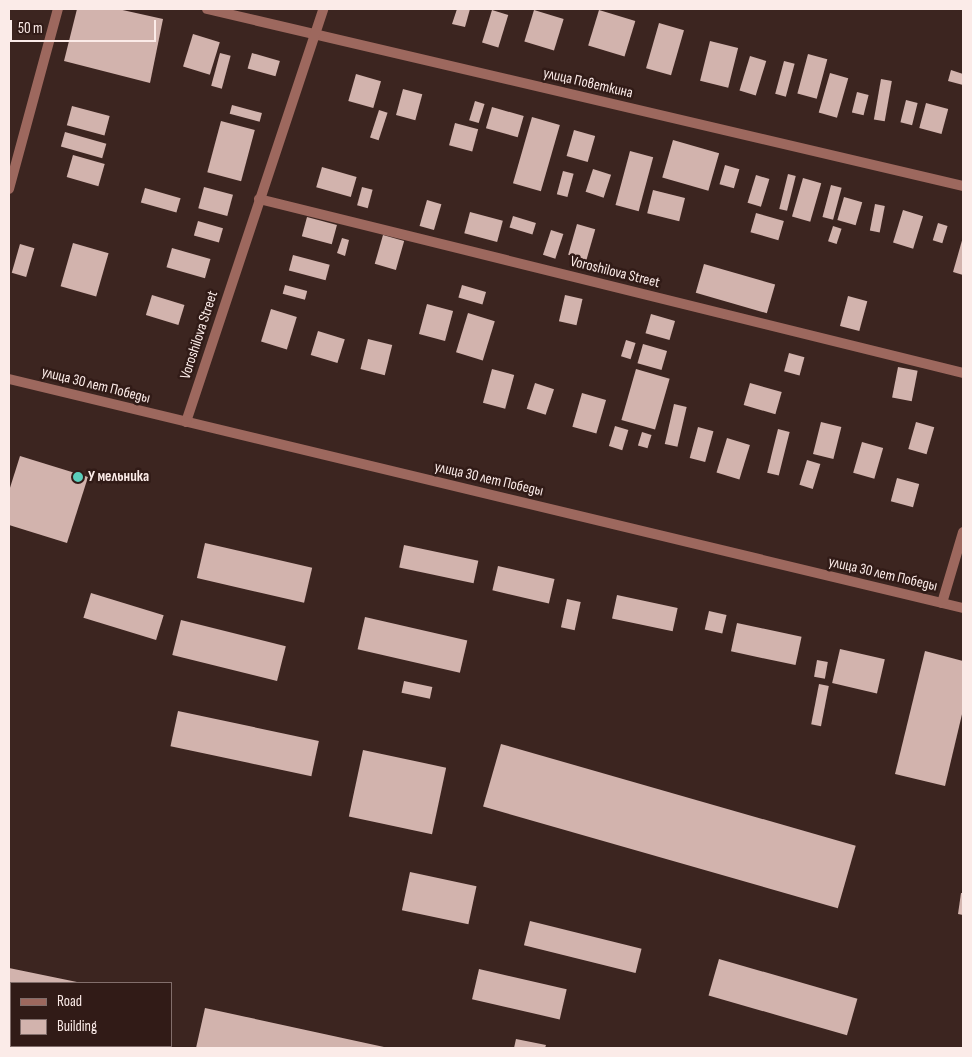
<!DOCTYPE html>
<html>
<head>
<meta charset="utf-8">
<style>
  body { margin:0 }
  #map { position:relative; width:972px; height:1057px; overflow:hidden; background:#3c2520; font-family:"Sofia Sans Condensed",sans-serif }
  div>[style] { position:absolute }
  .building>* { inset:0; background:#d2b3ad; transform-origin:0 0 }
  .street>* { height:10px; margin:-5px; padding:0 5px; transform-origin:5px; border-radius:5px; background:#9d685e }
  .dots>* { width:14px; height:14px; translate:-50% -50%; box-sizing:border-box; border:2px solid #311b17; border-radius:50% }
  span { translate:-50% -50%; white-space:nowrap; text-align:center; line-height:1.15; -webkit-text-stroke:5px #311b17; paint-order:stroke }
  .street-label { font-size:15px; color:#fbebe8 }
  .poi-label { font-size:15px; color:#fbebe8; font-weight:700 }
  .left { translate:0 -50%; text-align:left }
  .frame { position:absolute; inset:0; border:10px solid #fbebe8; pointer-events:none }
  .legend { position:absolute; left:10px; top:982px; width:162px; height:65px; box-sizing:border-box; background:#311b17; border:1px solid #826e6b; margin:0; padding:6px 9px; list-style:none; font-size:15px; color:#fbebe8 }
  .legend li { display:flex; align-items:center; gap:10px; height:25px }
  .legend b { width:25px; border:1px solid #826e6b }
  .scale { position:absolute; left:10px; top:20px; width:146px; height:22px; box-sizing:border-box; border:2px solid #fbebe8; border-top:0; padding-left:6px; font-size:15px; line-height:18px; white-space:nowrap; color:#fbebe8; -webkit-text-stroke:4px #311b17; paint-order:stroke }
</style>
</head>
<body>
<div id="map">
  <div class="building">
    <div style="clip-path:polygon(77px 9px,118px 9px,163px 19px,150px 83px,64px 61px)"></div>
    <div style="clip-path:polygon(457px 9px,470px 9px,465px 27px,452px 24px)"></div>
    <div style="left:492px;top:10px;width:17px;height:34px;rotate:17deg"></div>
    <div style="left:534px;top:10px;width:31px;height:33px;rotate:17deg"></div>
    <div style="left:599px;top:10px;width:38px;height:37px;rotate:17deg"></div>
    <div style="left:659px;top:23px;width:26px;height:47px;rotate:16deg"></div>
    <div style="left:193px;top:34px;width:28px;height:34px;rotate:17deg"></div>
    <div style="left:710px;top:41px;width:29px;height:41px;rotate:14deg"></div>
    <div style="left:220px;top:53px;width:11px;height:34px;rotate:15deg"></div>
    <div style="left:252px;top:53px;width:29px;height:16px;rotate:16deg"></div>
    <div style="left:808px;top:54px;width:20px;height:41px;rotate:15deg"></div>
    <div style="left:750px;top:56px;width:17px;height:36px;rotate:17deg"></div>
    <div style="left:784px;top:61px;width:11px;height:34px;rotate:15deg"></div>
    <div style="clip-path:polygon(951px 70px,963px 74px,963px 85px,948px 81px)"></div>
    <div style="left:830px;top:73px;width:19px;height:41px;rotate:16deg"></div>
    <div style="left:356px;top:74px;width:26px;height:28px;rotate:16deg"></div>
    <div style="left:881px;top:79px;width:11px;height:41px;rotate:10deg"></div>
    <div style="left:403px;top:89px;width:20px;height:27px;rotate:15deg"></div>
    <div style="left:857px;top:92px;width:12px;height:21px;rotate:14deg"></div>
    <div style="left:906px;top:100px;width:12px;height:23px;rotate:14deg"></div>
    <div style="left:475px;top:101px;width:10px;height:20px;rotate:17deg"></div>
    <div style="left:926px;top:103px;width:23px;height:26px;rotate:15deg"></div>
    <div style="left:232px;top:105px;width:31px;height:9px;rotate:15deg"></div>
    <div style="left:72px;top:106px;width:39px;height:20px;rotate:15deg"></div>
    <div style="left:492px;top:107px;width:33px;height:22px;rotate:16deg"></div>
    <div style="left:379px;top:110px;width:9px;height:29px;rotate:18deg"></div>
    <div style="left:532px;top:117px;width:29px;height:69px;rotate:16deg"></div>
    <div style="left:221px;top:121px;width:35px;height:53px;rotate:15deg"></div>
    <div style="left:455px;top:123px;width:24px;height:23px;rotate:15deg"></div>
    <div style="left:574px;top:130px;width:22px;height:27px;rotate:16deg"></div>
    <div style="left:65px;top:132px;width:43px;height:15px;rotate:16deg"></div>
    <div style="left:673px;top:140px;width:48px;height:39px;rotate:16deg"></div>
    <div style="left:630px;top:151px;width:24px;height:56px;rotate:15deg"></div>
    <div style="left:73px;top:155px;width:33px;height:23px;rotate:16deg"></div>
    <div style="left:725px;top:165px;width:15px;height:20px;rotate:16deg"></div>
    <div style="left:322px;top:167px;width:36px;height:21px;rotate:16deg"></div>
    <div style="left:593px;top:169px;width:19px;height:24px;rotate:18deg"></div>
    <div style="left:563px;top:171px;width:11px;height:24px;rotate:15deg"></div>
    <div style="left:788px;top:174px;width:8px;height:36px;rotate:14deg"></div>
    <div style="left:756px;top:175px;width:14px;height:29px;rotate:17deg"></div>
    <div style="left:803px;top:178px;width:19px;height:40px;rotate:16deg"></div>
    <div style="left:831px;top:185px;width:11px;height:33px;rotate:15deg"></div>
    <div style="left:204px;top:187px;width:30px;height:22px;rotate:15deg"></div>
    <div style="left:362px;top:187px;width:11px;height:19px;rotate:15deg"></div>
    <div style="left:145px;top:188px;width:37px;height:15px;rotate:16deg"></div>
    <div style="left:653px;top:190px;width:33px;height:24px;rotate:14deg"></div>
    <div style="left:844px;top:197px;width:19px;height:24px;rotate:16deg"></div>
    <div style="left:427px;top:200px;width:15px;height:27px;rotate:16deg"></div>
    <div style="left:875px;top:204px;width:10px;height:27px;rotate:11deg"></div>
    <div style="left:903px;top:210px;width:21px;height:34px;rotate:17deg"></div>
    <div style="left:470px;top:212px;width:34px;height:22px;rotate:15deg"></div>
    <div style="left:756px;top:213px;width:29px;height:20px;rotate:16deg"></div>
    <div style="left:513px;top:216px;width:24px;height:12px;rotate:17deg"></div>
    <div style="left:307px;top:217px;width:31px;height:20px;rotate:15deg"></div>
    <div style="left:198px;top:221px;width:26px;height:15px;rotate:16deg"></div>
    <div style="left:938px;top:223px;width:10px;height:18px;rotate:17deg"></div>
    <div style="left:577px;top:224px;width:19px;height:32px;rotate:16deg"></div>
    <div style="left:833px;top:226px;width:9px;height:16px;rotate:18deg"></div>
    <div style="left:551px;top:230px;width:13px;height:26px;rotate:18deg"></div>
    <div style="left:383px;top:235px;width:22px;height:30px;rotate:16deg"></div>
    <div style="clip-path:polygon(963px 237px,963px 275px,953px 272px)"></div>
    <div style="clip-path:polygon(342px 238px,349px 240px,345px 256px,337px 253px)"></div>
    <div style="left:73px;top:243px;width:37px;height:45px;rotate:16deg"></div>
    <div style="left:20px;top:244px;width:15px;height:30px;rotate:16deg"></div>
    <div style="left:172px;top:248px;width:40px;height:20px;rotate:16deg"></div>
    <div style="left:293px;top:255px;width:38px;height:16px;rotate:15deg"></div>
    <div style="left:704px;top:264px;width:74px;height:30px;rotate:16deg"></div>
    <div style="left:285px;top:285px;width:23px;height:9px;rotate:15deg"></div>
    <div style="left:462px;top:285px;width:25px;height:13px;rotate:16deg"></div>
    <div style="left:152px;top:295px;width:34px;height:21px;rotate:17deg"></div>
    <div style="left:565px;top:295px;width:18px;height:27px;rotate:13deg"></div>
    <div style="left:848px;top:296px;width:20px;height:31px;rotate:15deg"></div>
    <div style="left:427px;top:304px;width:27px;height:31px;rotate:15deg"></div>
    <div style="left:271px;top:309px;width:27px;height:34px;rotate:17deg"></div>
    <div style="left:468px;top:313px;width:28px;height:41px;rotate:17deg"></div>
    <div style="left:651px;top:314px;width:25px;height:20px;rotate:16deg"></div>
    <div style="left:318px;top:331px;width:28px;height:25px;rotate:17deg"></div>
    <div style="left:368px;top:339px;width:25px;height:31px;rotate:14deg"></div>
    <div style="left:626px;top:340px;width:10px;height:17px;rotate:17deg"></div>
    <div style="left:643px;top:344px;width:25px;height:20px;rotate:16deg"></div>
    <div style="left:789px;top:353px;width:16px;height:19px;rotate:15deg"></div>
    <div style="left:898px;top:367px;width:20px;height:31px;rotate:11deg"></div>
    <div style="left:492px;top:369px;width:23px;height:35px;rotate:15deg"></div>
    <div style="left:636px;top:369px;width:35px;height:53px;rotate:16deg"></div>
    <div style="left:535px;top:383px;width:20px;height:27px;rotate:18deg"></div>
    <div style="left:750px;top:383px;width:33px;height:23px;rotate:16deg"></div>
    <div style="left:582px;top:393px;width:25px;height:35px;rotate:16deg"></div>
    <div style="left:674px;top:404px;width:13px;height:41px;rotate:13deg"></div>
    <div style="left:821px;top:422px;width:21px;height:33px;rotate:14deg"></div>
    <div style="left:916px;top:422px;width:19px;height:28px;rotate:16deg"></div>
    <div style="left:615px;top:426px;width:14px;height:21px;rotate:17deg"></div>
    <div style="left:698px;top:427px;width:16px;height:32px;rotate:15deg"></div>
    <div style="left:778px;top:429px;width:12px;height:45px;rotate:14deg"></div>
    <div style="left:642px;top:432px;width:10px;height:14px;rotate:17deg"></div>
    <div style="left:727px;top:438px;width:24px;height:36px;rotate:17deg"></div>
    <div style="left:862px;top:442px;width:22px;height:32px;rotate:16deg"></div>
    <div style="clip-path:polygon(20px 456px,88px 477px,67px 543px,9px 525px,9px 491px)"></div>
    <div style="left:807px;top:460px;width:14px;height:26px;rotate:17deg"></div>
    <div style="left:897px;top:478px;width:23px;height:24px;rotate:15deg"></div>
    <div style="left:205px;top:543px;width:110px;height:36px;rotate:13deg"></div>
    <div style="left:404px;top:545px;width:76px;height:23px;rotate:12deg"></div>
    <div style="left:498px;top:566px;width:58px;height:25px;rotate:13deg"></div>
    <div style="left:91px;top:593px;width:76px;height:26px;rotate:17deg"></div>
    <div style="left:617px;top:595px;width:62px;height:24px;rotate:12deg"></div>
    <div style="left:567px;top:599px;width:14px;height:29px;rotate:12deg"></div>
    <div style="left:709px;top:611px;width:18px;height:19px;rotate:13deg"></div>
    <div style="left:365px;top:617px;width:105px;height:33px;rotate:13deg"></div>
    <div style="left:181px;top:620px;width:108px;height:36px;rotate:14deg"></div>
    <div style="left:737px;top:623px;width:66px;height:29px;rotate:12deg"></div>
    <div style="left:840px;top:649px;width:46px;height:35px;rotate:13deg"></div>
    <div style="clip-path:polygon(925px 651px,963px 661px,963px 710px,945px 786px,895px 774px)"></div>
    <div style="left:817px;top:660px;width:11px;height:17px;rotate:10deg"></div>
    <div style="left:404px;top:681px;width:29px;height:12px;rotate:12deg"></div>
    <div style="left:819px;top:684px;width:10px;height:41px;rotate:11deg"></div>
    <div style="left:178px;top:711px;width:144px;height:36px;rotate:12deg"></div>
    <div style="left:501px;top:744px;width:369px;height:65px;rotate:16deg"></div>
    <div style="left:363px;top:750px;width:85px;height:68px;rotate:12deg"></div>
    <div style="left:410px;top:872px;width:68px;height:39px;rotate:12deg"></div>
    <div style="clip-path:polygon(961px 893px,963px 893px,963px 915px,958px 914px)"></div>
    <div style="left:530px;top:921px;width:115px;height:25px;rotate:14deg"></div>
    <div style="left:719px;top:959px;width:144px;height:38px;rotate:16deg"></div>
    <div style="clip-path:polygon(9px 968px,77px 982px,11px 983px,11px 1040px)"></div>
    <div style="left:479px;top:969px;width:90px;height:31px;rotate:13deg"></div>
    <div style="clip-path:polygon(205px 1008px,384px 1047px,384px 1048px,196px 1048px)"></div>
    <div style="clip-path:polygon(516px 1039px,546px 1045px,545px 1048px,514px 1048px)"></div>
    <div style="clip-path:polygon(139px 1046px,139px 1048px,41px 1047px,41px 1046px)"></div>
  </div>
  <div class="street">
    <div style="left:207px;top:9px;width:776px;rotate:13.18deg"></div>
    <div style="left:9px;top:189px;width:187px;rotate:-74.8deg"></div>
    <div style="left:259px;top:199px;width:725px;rotate:13.88deg"></div>
    <div style="left:9px;top:379px;width:981px;rotate:13.5deg"></div>
    <div style="left:186px;top:422px;width:435px;rotate:-71.6deg"></div>
    <div style="left:942px;top:603px;width:74px;rotate:-73.5deg"></div>
  </div>
  <div class="dots">
    <div style="left:78px;top:477px;background:#5bcebb"></div>
  </div>
  <div class="street-label">
    <span style="left:588px;top:83px;rotate:13deg">улица Поветкина</span>
    <span style="left:615px;top:272px;rotate:14deg">Voroshilova Street</span>
    <span style="left:199px;top:335px;rotate:-72deg">Voroshilova Street</span>
    <span style="left:96px;top:385px;rotate:14deg">улица 30 лет Победы</span>
    <span style="left:489px;top:479px;rotate:13deg">улица 30 лет Победы</span>
    <span style="left:883px;top:574px;rotate:13deg">улица 30 лет Победы</span>
  </div>
  <div class="poi-label">
    <span class="left" style="left:88px;top:477px">У мельника</span>
  </div>
  <div class="frame"></div>
  <ul class="legend">
  <li><b style="height:6px;background:#9d685e"></b>Road</li>
  <li><b style="height:14px;background:#d2b3ad"></b>Building</li>
  </ul>
  <div class="scale">50 m</div>
</div>
</body>
</html>
